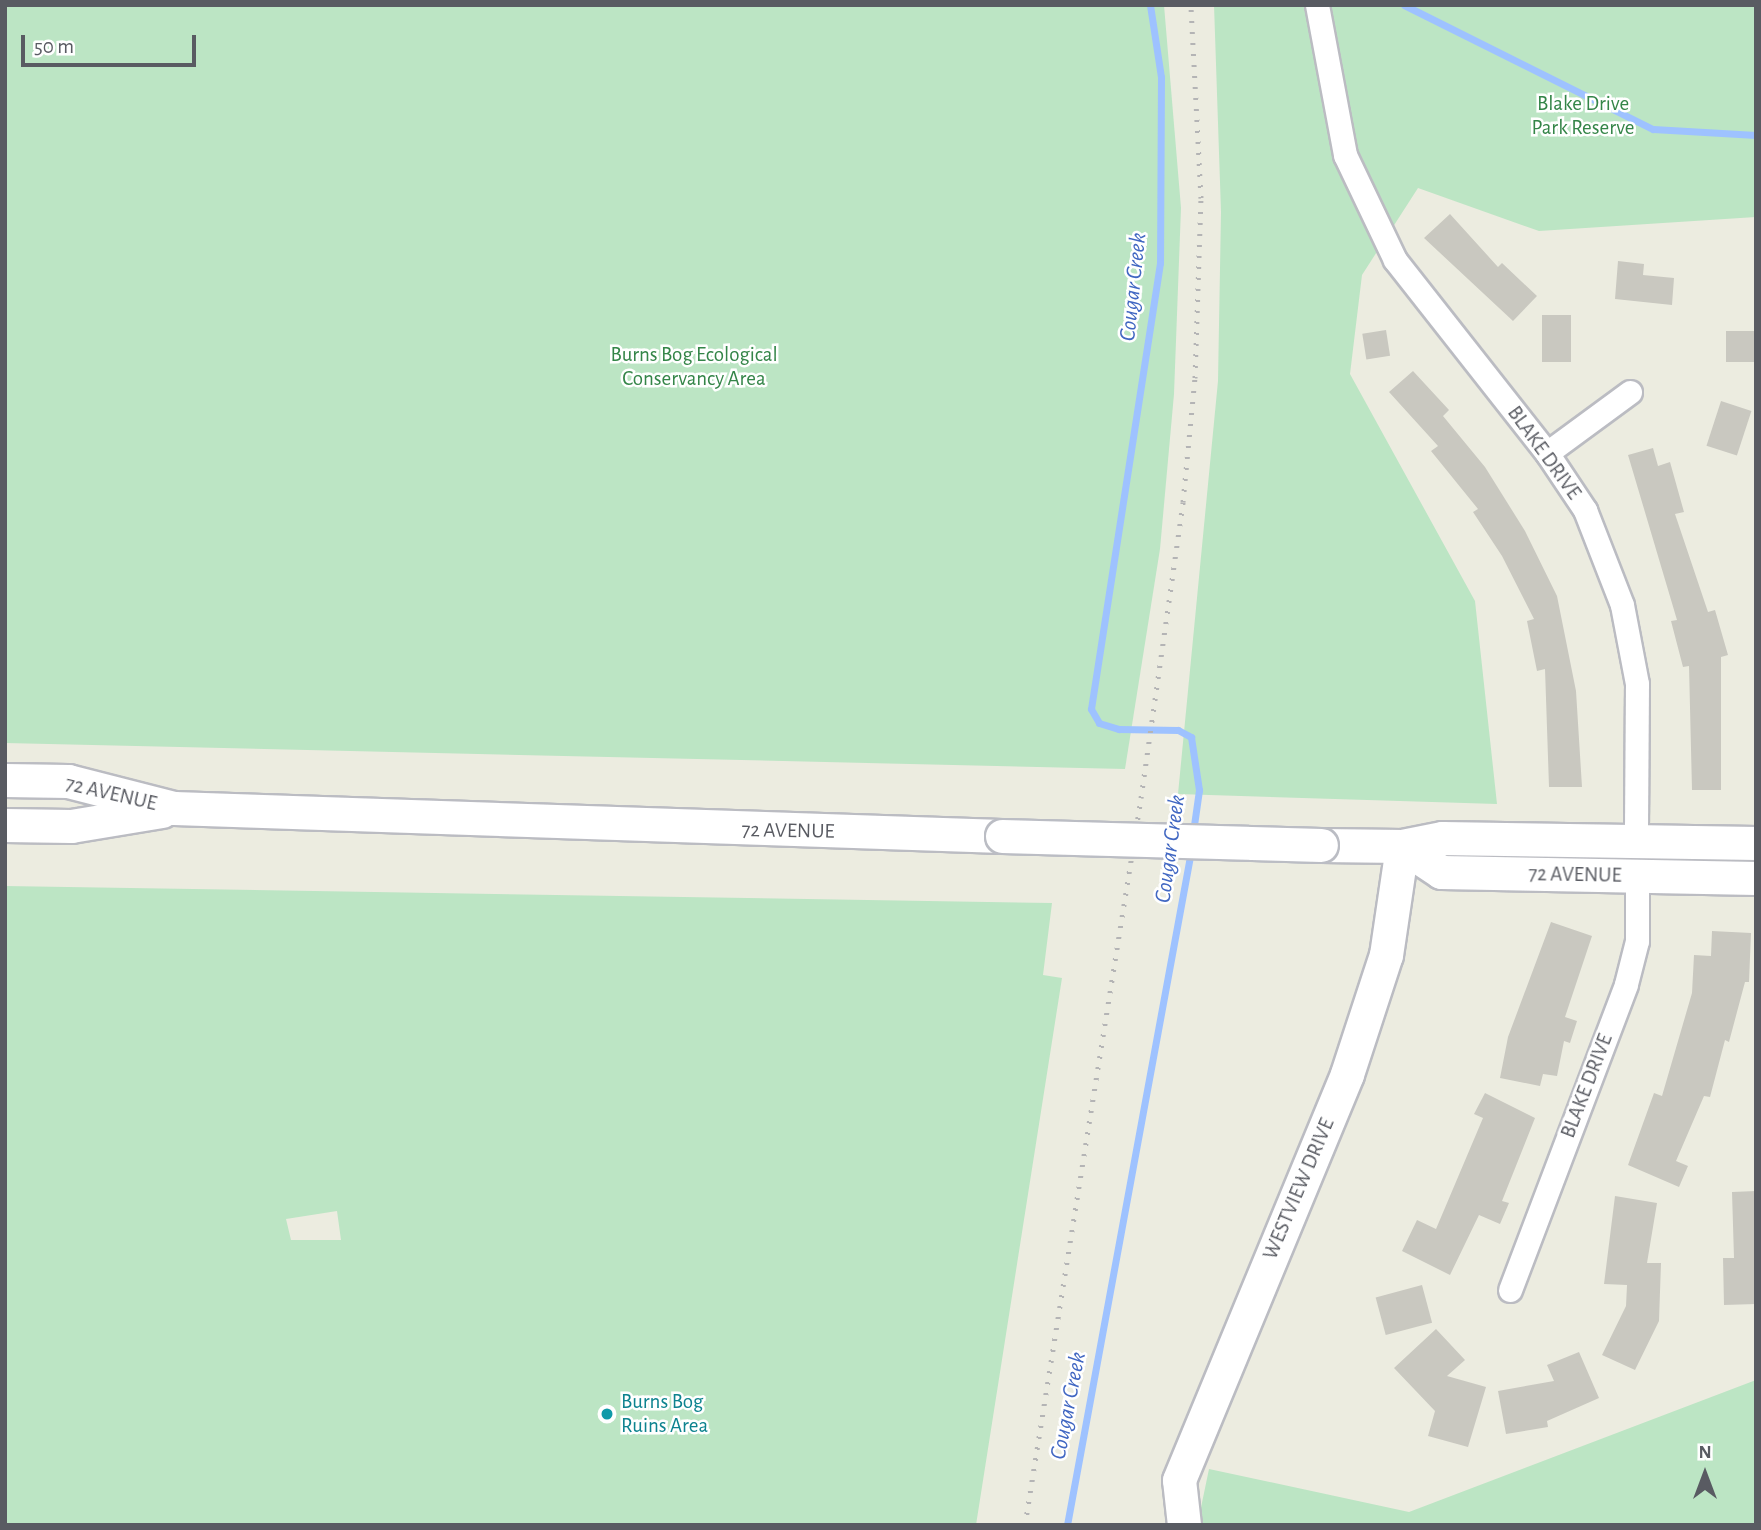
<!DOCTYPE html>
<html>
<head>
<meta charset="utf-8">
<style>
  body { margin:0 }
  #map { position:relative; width:1761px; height:1530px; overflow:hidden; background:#ecece0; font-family:"Alegreya Sans",sans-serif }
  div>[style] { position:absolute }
  .green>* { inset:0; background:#bce5c4 }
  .stream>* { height:7px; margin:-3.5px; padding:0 3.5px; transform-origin:3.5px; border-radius:3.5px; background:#9ec2ff }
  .building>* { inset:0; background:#c9c8c0; transform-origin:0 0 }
  .roads { filter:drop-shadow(2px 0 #bbbcc2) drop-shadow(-2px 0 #bbbcc2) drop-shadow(0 2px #bbbcc2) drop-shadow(0 -2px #bbbcc2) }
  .street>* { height:23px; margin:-11.5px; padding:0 11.5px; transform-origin:11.5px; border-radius:11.5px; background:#fff }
  .secondary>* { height:33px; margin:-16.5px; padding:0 16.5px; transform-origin:16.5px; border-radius:16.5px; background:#fff }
  .rail>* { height:5px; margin-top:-2.5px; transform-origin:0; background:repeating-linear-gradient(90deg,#b4b4b5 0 2px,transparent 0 11px) }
  .bridges { filter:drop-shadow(2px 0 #bbbdc4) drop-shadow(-2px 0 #bbbdc4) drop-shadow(0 2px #bbbdc4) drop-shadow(0 -2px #bbbdc4) }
  .secondary-bridge>* { height:33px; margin:-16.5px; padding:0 16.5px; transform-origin:16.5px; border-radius:16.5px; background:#fff }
  .dots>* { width:19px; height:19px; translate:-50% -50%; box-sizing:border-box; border:4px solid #fff; border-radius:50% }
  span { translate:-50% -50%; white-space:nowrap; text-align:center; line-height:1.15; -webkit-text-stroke:5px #fff; paint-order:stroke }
  .park-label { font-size:21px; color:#348548 }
  .street-label { font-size:21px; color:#595b62 }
  .culture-label { font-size:21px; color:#0d838f }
  .left { translate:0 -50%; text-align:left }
  .water-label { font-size:23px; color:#4167c2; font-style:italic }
  .frame { position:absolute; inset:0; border:7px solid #595b62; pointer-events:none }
  .north { position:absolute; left:1670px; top:1439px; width:70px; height:70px; -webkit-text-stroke:5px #fff; paint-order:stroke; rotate:0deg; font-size:19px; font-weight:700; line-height:28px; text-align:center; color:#595b62 }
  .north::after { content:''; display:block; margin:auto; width:24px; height:32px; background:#595b62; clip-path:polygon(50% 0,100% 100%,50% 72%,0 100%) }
  .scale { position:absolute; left:21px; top:35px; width:175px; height:32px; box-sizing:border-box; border:4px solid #595b62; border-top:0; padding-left:9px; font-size:21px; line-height:24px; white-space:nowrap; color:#595b62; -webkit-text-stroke:5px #fff; paint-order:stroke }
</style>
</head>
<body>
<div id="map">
  <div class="green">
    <div style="clip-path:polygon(5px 5px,1164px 5px,1181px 208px,1174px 394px,1160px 549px,1125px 769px,5px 743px)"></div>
    <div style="clip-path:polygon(1214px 5px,1756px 5px,1756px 217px,1539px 231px,1418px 188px,1362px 275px,1350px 374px,1475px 601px,1497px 804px,1178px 794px,1218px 381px,1221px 212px)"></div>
    <div style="clip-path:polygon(evenodd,5px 886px,1052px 903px,1043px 975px,1062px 978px,976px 1525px,5px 1525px,5px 886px,337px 1211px,341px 1240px,291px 1240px,286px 1219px,337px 1211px)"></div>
    <div style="clip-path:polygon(1756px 1380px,1756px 1525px,1202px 1525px,1199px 1517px,1209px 1469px,1409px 1512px)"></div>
  </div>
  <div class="stream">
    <div style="left:1150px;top:5px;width:73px;rotate:81.3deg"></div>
    <div style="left:1161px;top:77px;width:186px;rotate:90.3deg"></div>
    <div style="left:1160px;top:263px;width:451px;rotate:98.8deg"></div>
    <div style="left:1091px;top:709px;width:16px;rotate:60deg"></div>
    <div style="left:1099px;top:723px;width:21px;rotate:17deg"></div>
    <div style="left:1119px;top:729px;width:59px;rotate:1deg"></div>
    <div style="left:1178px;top:730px;width:15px;rotate:28deg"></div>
    <div style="left:1191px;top:737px;width:54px;rotate:81.4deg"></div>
    <div style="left:1199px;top:790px;width:42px;rotate:98.1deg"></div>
    <div style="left:1404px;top:5px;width:278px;rotate:26.5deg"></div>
    <div style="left:1653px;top:129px;width:103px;rotate:3.3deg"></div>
    <div style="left:1067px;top:1525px;width:685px;rotate:-79.58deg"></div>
  </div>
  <div class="building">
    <div style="clip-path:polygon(1450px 214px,1498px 267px,1502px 263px,1537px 296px,1513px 321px,1424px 238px)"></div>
    <div style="clip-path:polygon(1618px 261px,1644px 264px,1643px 275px,1674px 278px,1672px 305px,1615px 299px)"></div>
    <div style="left:1542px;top:315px;width:29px;height:47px"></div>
    <div style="left:1386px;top:330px;width:26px;height:24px;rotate:81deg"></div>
    <div style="left:1726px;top:331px;width:30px;height:31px"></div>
    <div style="clip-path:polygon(1413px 371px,1449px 410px,1443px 416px,1485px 467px,1525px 531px,1557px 596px,1576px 691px,1582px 787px,1549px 787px,1545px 669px,1537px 671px,1527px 621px,1534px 619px,1502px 556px,1473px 512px,1478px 509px,1431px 451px,1438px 446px,1389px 392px)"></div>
    <div style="left:1721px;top:401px;width:32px;height:47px;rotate:18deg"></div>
    <div style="clip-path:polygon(1653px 448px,1658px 466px,1670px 462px,1684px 512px,1675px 514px,1708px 612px,1715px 610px,1728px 655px,1721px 657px,1721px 790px,1692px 790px,1689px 666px,1683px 667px,1671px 621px,1677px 620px,1628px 455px)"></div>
    <div style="clip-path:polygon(1551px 922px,1592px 936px,1565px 1017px,1577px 1021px,1570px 1043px,1564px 1041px,1557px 1076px,1543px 1074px,1540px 1086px,1500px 1078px,1508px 1037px)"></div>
    <div style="clip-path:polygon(1712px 931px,1751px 933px,1749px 982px,1745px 982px,1729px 1042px,1725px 1040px,1710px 1097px,1704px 1096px,1676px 1161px,1688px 1166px,1679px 1187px,1628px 1165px,1654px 1093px,1662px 1096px,1692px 993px,1694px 955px,1711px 956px)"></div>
    <div style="clip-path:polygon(1485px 1093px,1535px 1118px,1502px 1201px,1509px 1203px,1500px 1224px,1479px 1215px,1450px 1275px,1402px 1251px,1417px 1220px,1436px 1229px,1483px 1118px,1474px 1114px)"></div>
    <div style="clip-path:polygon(1756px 1191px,1756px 1304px,1724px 1305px,1723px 1258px,1734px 1258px,1732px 1192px)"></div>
    <div style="clip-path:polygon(1615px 1196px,1657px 1203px,1647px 1263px,1661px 1263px,1659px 1321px,1635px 1370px,1602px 1355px,1626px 1306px,1627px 1285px,1604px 1284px)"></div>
    <div style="left:1422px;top:1285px;width:39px;height:48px;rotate:75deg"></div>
    <div style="clip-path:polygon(1436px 1329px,1465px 1360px,1447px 1376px,1486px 1387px,1468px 1447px,1428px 1436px,1435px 1411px,1394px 1368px)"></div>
    <div style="clip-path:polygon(1579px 1352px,1599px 1398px,1547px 1421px,1548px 1427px,1506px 1434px,1498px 1391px,1554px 1381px,1547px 1365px)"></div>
  </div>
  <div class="roads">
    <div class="street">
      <div style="left:1317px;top:5px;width:153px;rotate:79.4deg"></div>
      <div style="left:1345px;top:155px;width:116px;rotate:64.5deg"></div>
      <div style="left:1395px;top:260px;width:246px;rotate:51.8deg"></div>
      <div style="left:1547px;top:453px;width:69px;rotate:56.3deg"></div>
      <div style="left:1585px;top:510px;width:102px;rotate:68.7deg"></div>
      <div style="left:1622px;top:605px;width:80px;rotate:79.2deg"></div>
      <div style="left:1637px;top:684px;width:157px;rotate:90.4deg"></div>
      <div style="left:1547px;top:453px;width:103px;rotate:-36.3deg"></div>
      <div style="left:1510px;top:1290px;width:327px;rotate:-69.2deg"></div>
      <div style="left:1626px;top:984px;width:44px;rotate:-75.7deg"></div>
      <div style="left:1637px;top:941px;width:65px;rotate:-90deg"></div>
    </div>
    <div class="secondary">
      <div style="left:5px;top:780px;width:63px;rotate:0.9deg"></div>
      <div style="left:68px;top:781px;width:109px;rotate:14.3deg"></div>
      <div style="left:174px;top:808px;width:828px;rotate:1.94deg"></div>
      <div style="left:5px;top:825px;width:66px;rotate:0.9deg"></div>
      <div style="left:71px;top:826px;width:92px;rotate:-9.4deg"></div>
      <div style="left:1321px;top:845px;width:81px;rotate:0.7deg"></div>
      <div style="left:1402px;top:846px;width:41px;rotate:-11.3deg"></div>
      <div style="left:1442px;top:838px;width:314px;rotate:0.9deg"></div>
      <div style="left:1402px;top:846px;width:47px;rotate:33.7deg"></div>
      <div style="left:1441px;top:872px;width:315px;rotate:1.1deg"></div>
      <div style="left:1184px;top:1525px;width:45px;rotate:-96.3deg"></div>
      <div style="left:1179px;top:1480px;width:439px;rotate:-67.5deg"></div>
      <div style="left:1347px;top:1074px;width:125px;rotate:-71.9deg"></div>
      <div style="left:1386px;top:955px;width:110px;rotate:-81.6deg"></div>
    </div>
  </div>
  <div class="rail">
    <div style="left:1025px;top:1525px;width:736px;rotate:-80.93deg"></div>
    <div style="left:1141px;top:798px;width:299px;rotate:-81.9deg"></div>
    <div style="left:1183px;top:502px;width:125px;rotate:-84.5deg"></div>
    <div style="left:1195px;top:378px;width:180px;rotate:-88.1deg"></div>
    <div style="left:1201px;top:198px;width:193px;rotate:-93deg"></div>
  </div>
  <div class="bridges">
    <div class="secondary-bridge">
      <div style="left:1002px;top:836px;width:319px;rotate:1.6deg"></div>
    </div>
  </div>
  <div class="dots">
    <div style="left:607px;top:1414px;background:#0f9aa8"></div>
  </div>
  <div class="park-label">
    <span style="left:1583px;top:116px">Blake Drive<br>Park Reserve</span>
    <span style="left:694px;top:367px">Burns Bog Ecological<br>Conservancy Area</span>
  </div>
  <div class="street-label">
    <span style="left:1544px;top:453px;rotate:54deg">BLAKE DRIVE</span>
    <span style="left:111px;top:794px;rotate:13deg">72 AVENUE</span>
    <span style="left:788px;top:831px;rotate:1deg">72 AVENUE</span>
    <span style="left:1575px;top:875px;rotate:1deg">72 AVENUE</span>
    <span style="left:1587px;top:1086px;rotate:-69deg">BLAKE DRIVE</span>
    <span style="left:1299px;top:1189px;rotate:-67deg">WESTVIEW DRIVE</span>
  </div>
  <div class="culture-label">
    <span class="left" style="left:621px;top:1414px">Burns Bog<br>Ruins Area</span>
  </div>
  <div class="water-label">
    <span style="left:1134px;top:287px;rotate:-84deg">Cougar Creek</span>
    <span style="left:1171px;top:849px;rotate:-82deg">Cougar Creek</span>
    <span style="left:1069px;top:1406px;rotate:-79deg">Cougar Creek</span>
  </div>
  <div class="frame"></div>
  <div class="north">N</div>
  <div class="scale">50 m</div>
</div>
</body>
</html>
